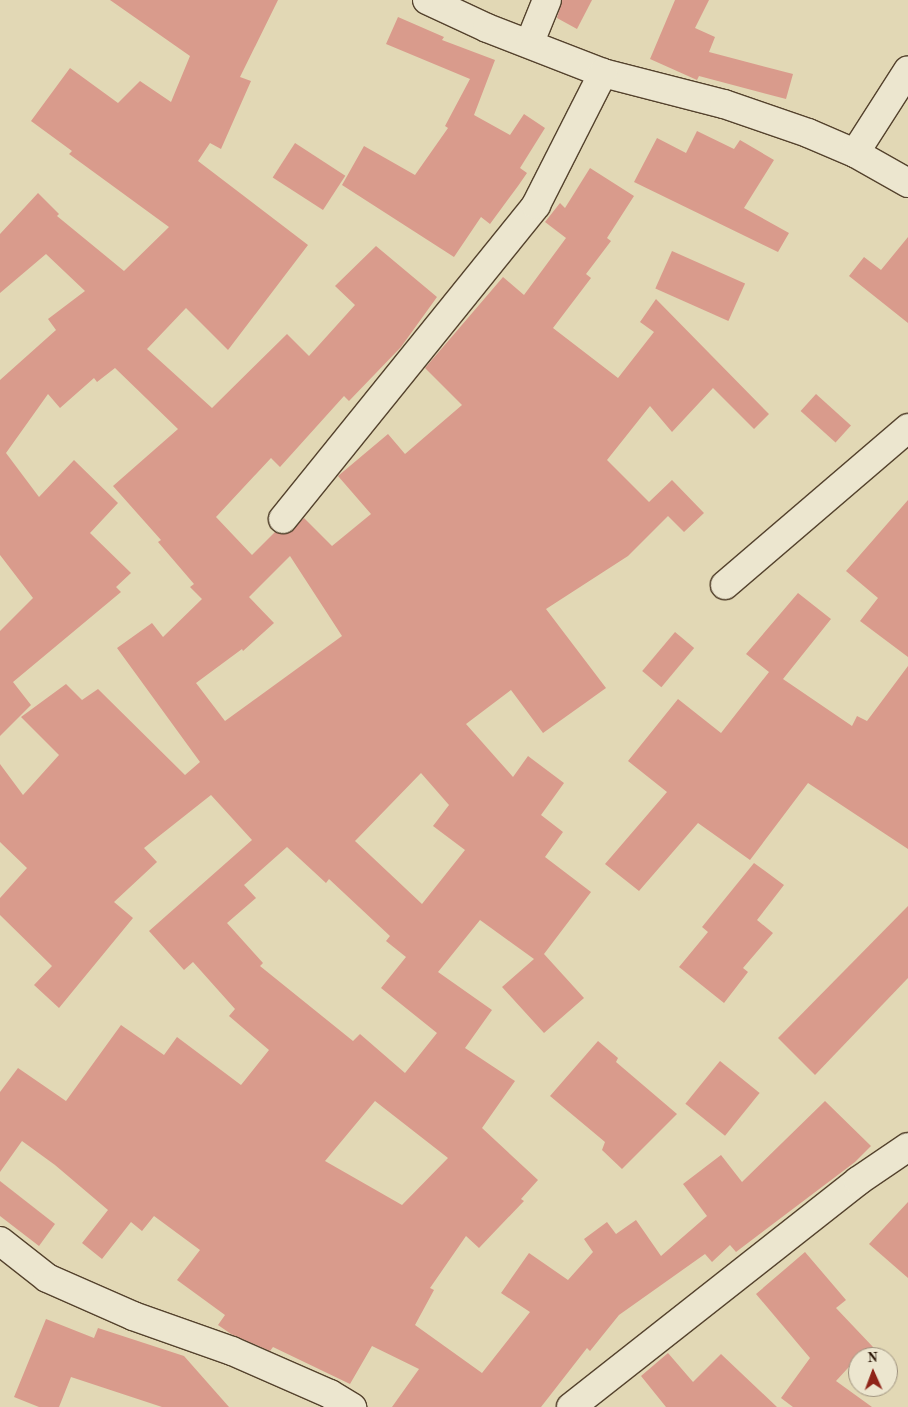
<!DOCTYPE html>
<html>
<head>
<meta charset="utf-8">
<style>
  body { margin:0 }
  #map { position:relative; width:908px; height:1407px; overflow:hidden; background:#e2d8b5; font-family:"Old Standard TT",serif }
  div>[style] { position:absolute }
  .building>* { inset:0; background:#d99b8c; transform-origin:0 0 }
  .roads { filter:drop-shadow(1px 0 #54422d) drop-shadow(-1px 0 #54422d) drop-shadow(0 1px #54422d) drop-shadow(0 -1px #54422d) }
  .street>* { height:28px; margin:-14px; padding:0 14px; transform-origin:14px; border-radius:14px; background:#ece6cf }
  span { translate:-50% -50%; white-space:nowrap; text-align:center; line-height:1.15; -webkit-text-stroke:4.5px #ece6cf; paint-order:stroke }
  .north { position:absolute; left:848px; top:1347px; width:50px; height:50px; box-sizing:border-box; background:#ece6cf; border:1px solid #9c907c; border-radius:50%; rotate:358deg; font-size:14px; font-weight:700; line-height:20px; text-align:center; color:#251000 }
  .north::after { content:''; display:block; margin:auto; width:18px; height:22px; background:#8f2418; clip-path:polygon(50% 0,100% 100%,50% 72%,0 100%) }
</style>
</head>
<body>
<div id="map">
  <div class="building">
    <div style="clip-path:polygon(evenodd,110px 0,278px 0,240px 77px,251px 81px,221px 149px,210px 143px,198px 161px,308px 245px,228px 350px,186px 308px,147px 349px,212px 408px,287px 334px,309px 356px,355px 305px,335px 286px,376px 246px,437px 297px,401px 347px,349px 401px,344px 396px,280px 467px,271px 458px,216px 517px,252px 555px,275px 532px,289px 533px,304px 518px,332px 546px,371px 514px,338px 476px,388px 434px,405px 454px,462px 405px,425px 368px,503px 277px,524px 295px,566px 238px,545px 222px,560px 203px,565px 208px,590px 168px,634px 196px,607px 238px,611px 241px,586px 274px,591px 278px,553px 328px,618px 378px,654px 332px,640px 322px,656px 299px,769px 414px,754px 429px,713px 388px,672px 432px,650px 406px,607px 460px,649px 502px,672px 480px,704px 513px,684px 532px,668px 516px,628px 556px,546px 609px,606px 688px,543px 733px,511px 690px,466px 724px,513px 777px,528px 756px,564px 783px,541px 815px,563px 832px,545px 857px,591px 892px,544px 954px,584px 998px,544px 1033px,502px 987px,534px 959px,480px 920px,438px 972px,492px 1010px,465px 1048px,515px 1081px,482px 1128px,538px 1180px,521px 1199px,524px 1201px,479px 1248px,466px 1236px,430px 1288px,434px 1290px,415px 1325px,482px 1373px,530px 1312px,501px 1293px,529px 1253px,568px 1280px,593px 1252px,584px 1239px,607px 1222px,616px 1234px,636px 1220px,661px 1256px,707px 1216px,683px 1184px,721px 1155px,742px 1182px,825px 1101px,871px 1146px,855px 1162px,736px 1252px,730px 1245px,712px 1262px,705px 1254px,619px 1315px,590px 1351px,587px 1348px,541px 1407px,392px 1407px,419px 1369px,372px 1346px,350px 1384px,273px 1347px,270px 1351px,231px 1334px,218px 1325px,225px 1315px,177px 1280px,200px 1250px,154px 1216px,142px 1231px,131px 1222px,102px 1259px,82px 1243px,108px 1210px,55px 1165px,22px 1141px,0 1172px,0 1092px,18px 1068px,66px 1101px,121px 1025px,164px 1055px,177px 1037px,241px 1085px,269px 1050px,229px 1016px,235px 1009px,193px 962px,184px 970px,149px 931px,252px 840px,211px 795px,144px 848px,157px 862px,114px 902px,133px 918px,59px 1008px,34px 985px,52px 966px,0 915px,0 898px,27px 868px,0 842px,0 764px,23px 795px,59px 755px,21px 717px,66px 684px,82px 700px,98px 689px,185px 775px,200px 762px,117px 648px,152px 623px,163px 637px,202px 599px,190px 587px,194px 584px,158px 542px,161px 540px,113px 486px,178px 429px,115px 368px,97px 382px,94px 378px,60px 408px,48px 394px,6px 453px,39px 497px,74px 460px,118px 503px,90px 533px,131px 573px,116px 587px,121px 592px,13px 682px,31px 705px,0 736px,0 631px,33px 598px,0 555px,0 380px,56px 330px,48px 319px,85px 291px,46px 254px,0 293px,0 234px,38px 193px,59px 214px,57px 216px,124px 271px,169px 227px,69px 154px,72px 151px,31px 121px,70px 68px,118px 103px,140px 81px,171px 102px,190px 56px,110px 0,290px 556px,342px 636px,225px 721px,196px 683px,242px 649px,243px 651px,274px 623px,249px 597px,290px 556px,110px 0,421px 773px,449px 805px,433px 826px,465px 850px,422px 904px,355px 841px,421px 773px,110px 0,287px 847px,326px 883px,329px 879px,390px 936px,386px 941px,406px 957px,381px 988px,437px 1033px,405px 1073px,360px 1034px,353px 1041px,260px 966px,263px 963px,227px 923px,256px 898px,244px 885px,287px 847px,110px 0,375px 1101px,448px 1158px,402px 1205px,325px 1161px,375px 1101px)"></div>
    <div style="clip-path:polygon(562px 0,592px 0,577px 29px,557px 18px)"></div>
    <div style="clip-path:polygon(675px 0,709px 0,695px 28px,715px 37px,709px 52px,793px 74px,786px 99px,699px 76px,697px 80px,650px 59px)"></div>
    <div style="clip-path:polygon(398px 17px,444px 37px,442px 40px,495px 60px,474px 115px,510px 135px,524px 114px,545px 128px,520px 168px,527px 173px,518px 186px,490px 224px,481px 217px,454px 257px,342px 185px,364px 146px,415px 175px,448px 128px,445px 126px,470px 79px,386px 44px)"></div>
    <div style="clip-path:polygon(697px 131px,734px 149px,740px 140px,774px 160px,744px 208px,789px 233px,778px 252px,634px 182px,657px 138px,686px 153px)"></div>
    <div style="left:295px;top:143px;width:60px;height:41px;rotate:33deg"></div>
    <div style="clip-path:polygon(908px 237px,908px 323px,849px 276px,864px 257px,881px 270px)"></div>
    <div style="left:672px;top:251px;width:80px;height:41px;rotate:24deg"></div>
    <div style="left:816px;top:394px;width:47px;height:23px;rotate:42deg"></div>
    <div style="clip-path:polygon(908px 500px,908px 657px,860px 621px,878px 598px,846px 571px)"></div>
    <div style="clip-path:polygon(798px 593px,831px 619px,783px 679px,852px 726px,857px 716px,867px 721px,908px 666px,908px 849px,808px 783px,750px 860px,698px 823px,639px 891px,605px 864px,667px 792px,628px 761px,678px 699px,721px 733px,769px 672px,746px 654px)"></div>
    <div style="left:675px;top:632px;width:25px;height:51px;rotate:40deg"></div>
    <div style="clip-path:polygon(754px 863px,784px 885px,757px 920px,773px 933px,743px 968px,748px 972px,724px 1003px,679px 967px,708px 932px,702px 927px)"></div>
    <div style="clip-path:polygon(908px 906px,908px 978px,815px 1075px,778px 1038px)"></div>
    <div style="clip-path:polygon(598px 1041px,618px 1058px,616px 1062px,677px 1114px,622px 1169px,602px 1150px,605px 1142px,550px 1096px)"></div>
    <div style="left:720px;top:1061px;width:51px;height:55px;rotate:39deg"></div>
    <div style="clip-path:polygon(0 1181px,55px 1224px,39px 1246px,0 1216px)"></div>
    <div style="clip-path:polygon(908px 1202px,908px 1278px,869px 1244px)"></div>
    <div style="clip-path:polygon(805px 1252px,846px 1300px,836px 1308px,873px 1347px,858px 1357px,836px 1381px,872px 1407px,793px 1407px,781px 1398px,810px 1358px,756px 1294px)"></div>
    <div style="clip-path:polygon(46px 1319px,94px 1338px,98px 1328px,184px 1356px,229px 1407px,162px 1407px,71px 1377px,59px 1407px,39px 1407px,14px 1397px)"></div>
    <div style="clip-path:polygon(668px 1353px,693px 1382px,721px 1354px,777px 1407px,666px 1407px,641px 1376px)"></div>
  </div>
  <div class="roads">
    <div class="street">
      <div style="left:427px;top:0;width:66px;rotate:25deg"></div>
      <div style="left:487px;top:28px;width:124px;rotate:21.2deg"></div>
      <div style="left:603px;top:73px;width:125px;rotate:14.4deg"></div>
      <div style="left:724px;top:104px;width:89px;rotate:19deg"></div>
      <div style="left:808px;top:133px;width:51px;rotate:23.1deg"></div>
      <div style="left:855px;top:153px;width:61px;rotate:29.5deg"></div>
      <div style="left:530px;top:42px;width:45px;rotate:-68deg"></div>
      <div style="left:855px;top:153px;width:98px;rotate:-57.4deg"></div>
      <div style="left:283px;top:519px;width:403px;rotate:-51.1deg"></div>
      <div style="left:536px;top:205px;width:148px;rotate:-63.1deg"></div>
      <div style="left:725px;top:585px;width:241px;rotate:-40.6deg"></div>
      <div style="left:0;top:1241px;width:60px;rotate:38.2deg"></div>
      <div style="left:47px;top:1278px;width:94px;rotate:23.8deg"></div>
      <div style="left:133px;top:1316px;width:105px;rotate:19.5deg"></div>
      <div style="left:232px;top:1351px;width:107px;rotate:23.7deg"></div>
      <div style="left:330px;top:1394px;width:26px;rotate:31deg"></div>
      <div style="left:571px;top:1407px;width:365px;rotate:-38.2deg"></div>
      <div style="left:858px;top:1181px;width:60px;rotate:-34.2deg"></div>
    </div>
  </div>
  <div class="north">N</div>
</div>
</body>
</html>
